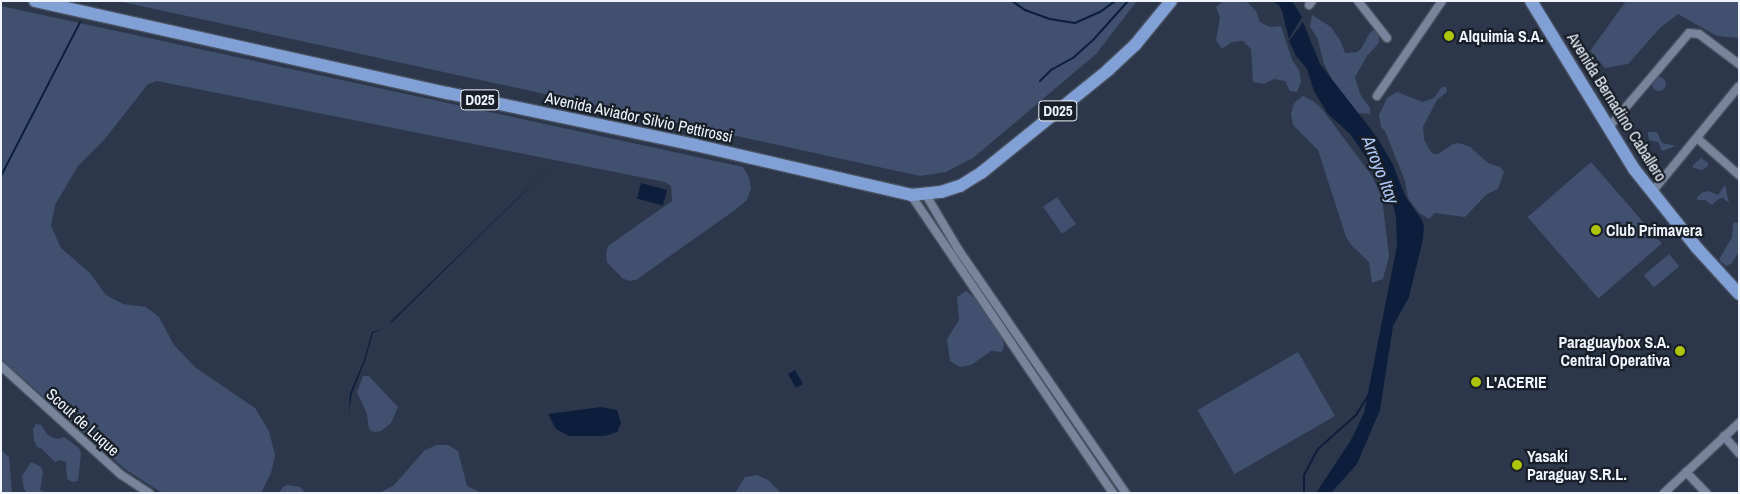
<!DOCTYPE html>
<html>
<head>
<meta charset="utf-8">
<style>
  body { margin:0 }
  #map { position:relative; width:1740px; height:494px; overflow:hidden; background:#2c374b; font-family:"Archivo Narrow",sans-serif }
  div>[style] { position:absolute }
  .green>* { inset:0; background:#40506e; transform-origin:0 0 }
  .round { border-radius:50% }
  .water>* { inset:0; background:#0d1e3c; transform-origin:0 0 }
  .stream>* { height:2px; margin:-1px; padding:0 1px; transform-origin:1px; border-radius:1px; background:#0d1e3c }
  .river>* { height:12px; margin:-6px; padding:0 6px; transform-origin:6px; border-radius:6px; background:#0d1e3c }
  .roads { filter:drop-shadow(1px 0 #495262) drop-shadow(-1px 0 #495262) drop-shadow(0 1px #495262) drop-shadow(0 -1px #495262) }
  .minor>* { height:8px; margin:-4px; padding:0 4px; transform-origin:4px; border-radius:4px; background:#77849b }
  .primary>* { height:12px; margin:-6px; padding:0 6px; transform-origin:6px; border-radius:6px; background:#81a0d6 }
  .dots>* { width:14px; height:14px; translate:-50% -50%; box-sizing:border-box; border:2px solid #191f28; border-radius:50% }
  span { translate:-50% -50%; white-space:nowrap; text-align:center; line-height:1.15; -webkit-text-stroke:4.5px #191f28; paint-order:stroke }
  .shield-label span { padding:1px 4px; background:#191f28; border:1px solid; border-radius:4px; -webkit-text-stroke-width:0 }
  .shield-label { font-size:15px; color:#f0f5fd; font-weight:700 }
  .poi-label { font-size:16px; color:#f0f5fd; font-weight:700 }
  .left { translate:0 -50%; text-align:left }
  .right { translate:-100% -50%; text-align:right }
  .street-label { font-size:16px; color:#f0f5fd }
  .water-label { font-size:18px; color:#b0ccfc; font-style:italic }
  .frame { position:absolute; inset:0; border:2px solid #f0f5fd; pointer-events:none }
</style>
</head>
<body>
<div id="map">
  <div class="green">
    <div style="clip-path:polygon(118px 1px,1137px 1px,1096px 54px,973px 158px,946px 172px,920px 176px)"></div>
    <div style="clip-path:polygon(1223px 1px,1246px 1px,1256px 11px,1260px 22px,1270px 27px,1281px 26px,1292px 60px,1299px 70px,1301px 82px,1297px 92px,1290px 91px,1285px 81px,1274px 79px,1264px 84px,1253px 82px,1251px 49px,1243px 41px,1232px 42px,1222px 49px,1216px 40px,1220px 18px,1216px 7px)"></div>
    <div style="clip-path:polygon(1626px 1px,1739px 1px,1739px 38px,1717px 36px,1678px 14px,1660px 28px,1628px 64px,1605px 68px,1590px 51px)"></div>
    <div style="clip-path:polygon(1px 6px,743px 167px,749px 177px,751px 188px,747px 200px,735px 210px,636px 280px,629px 281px,622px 278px,607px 262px,606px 254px,608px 246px,672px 201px,671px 186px,665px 182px,157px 81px,148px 84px,104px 140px,78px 166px,55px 205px,51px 226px,61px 248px,90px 273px,106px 295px,123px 304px,146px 307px,159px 317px,174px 345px,196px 368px,255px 408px,269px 431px,275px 455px,271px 473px,261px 493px,162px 493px,125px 469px,1px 359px)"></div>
    <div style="clip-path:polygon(1312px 15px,1331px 27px,1341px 42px,1345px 53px,1357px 52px,1361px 49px,1369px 34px,1373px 30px,1379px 30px,1379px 43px,1367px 56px,1355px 77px,1360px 94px,1370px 108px,1370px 114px,1356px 113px,1347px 105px,1337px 90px,1324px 64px,1317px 37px,1310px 27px)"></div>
    <div class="round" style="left:1652px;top:77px;width:14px;height:14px"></div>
    <div style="clip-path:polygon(1446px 86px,1447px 92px,1437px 100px,1423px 127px,1424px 139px,1429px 149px,1433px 154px,1438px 154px,1453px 144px,1459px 143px,1470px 147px,1488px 163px,1500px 167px,1504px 172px,1498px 189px,1487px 194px,1465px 217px,1435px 213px,1429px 219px,1419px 213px,1408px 198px,1405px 181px,1385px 131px,1381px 127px,1379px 115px,1387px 98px,1397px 92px,1423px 102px,1434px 98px,1441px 88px)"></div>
    <div style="clip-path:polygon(1303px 96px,1313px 101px,1322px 109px,1372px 176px,1382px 198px,1389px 256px,1383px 279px,1372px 283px,1369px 262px,1352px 246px,1346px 237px,1318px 150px,1293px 125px,1291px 114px,1294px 103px)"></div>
    <div style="clip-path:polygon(1648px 132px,1657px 132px,1662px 143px,1676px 146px,1662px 151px,1658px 142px,1649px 140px)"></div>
    <div style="clip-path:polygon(1701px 158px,1708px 163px,1708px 166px,1702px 170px,1693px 168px,1693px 165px)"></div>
    <div style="left:1591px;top:162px;width:108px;height:84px;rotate:49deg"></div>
    <div style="clip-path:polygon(1725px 185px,1729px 203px,1723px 198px,1718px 199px,1712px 205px,1705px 200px,1697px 200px,1697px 197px,1703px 192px,1709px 191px,1718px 195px)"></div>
    <div style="left:1057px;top:197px;width:33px;height:17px;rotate:55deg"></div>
    <div style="clip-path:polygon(1735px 222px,1739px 223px,1739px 252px,1731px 264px,1726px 266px,1720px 261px,1720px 258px,1732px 237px,1733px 224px)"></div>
    <div style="left:1669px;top:254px;width:16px;height:33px;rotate:50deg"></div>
    <div style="clip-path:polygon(966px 291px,976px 299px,995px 322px,1001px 333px,1004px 346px,1002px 352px,991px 351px,971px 365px,960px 367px,950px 361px,947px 339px,959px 320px,957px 297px)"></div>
    <div style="left:1298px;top:352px;width:74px;height:116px;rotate:60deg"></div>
    <div style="clip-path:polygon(363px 376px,369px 376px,398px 407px,391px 423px,381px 431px,375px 432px,370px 430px,368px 424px,367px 414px,357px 392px)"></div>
    <div style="clip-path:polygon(36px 424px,41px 425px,47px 434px,52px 437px,58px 439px,64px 437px,79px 448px,81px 453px,78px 481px,72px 482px,67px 479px,66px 462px,60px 460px,55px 462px,42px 449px,37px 447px,34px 441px,33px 429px)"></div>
    <div style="clip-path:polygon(437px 445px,448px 445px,458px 451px,467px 486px,482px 493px,379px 493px,393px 486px,425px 450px)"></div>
    <div style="clip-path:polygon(1px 450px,9px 457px,12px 493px,1px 493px)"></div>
    <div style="clip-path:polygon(31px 462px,41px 467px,43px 473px,40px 490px,45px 493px,27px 493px,24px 489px,22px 476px)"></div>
    <div style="clip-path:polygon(757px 475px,768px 480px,781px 493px,735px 493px,745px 477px)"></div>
    <div style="clip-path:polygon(288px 485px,300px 487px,305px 493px,279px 493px,283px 487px)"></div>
  </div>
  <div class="water">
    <div style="clip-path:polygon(1272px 1px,1292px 1px,1302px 17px,1289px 39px,1282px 11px,1279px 5px)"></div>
    <div style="clip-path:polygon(1303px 22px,1333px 96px,1348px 116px,1377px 137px,1393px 165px,1405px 196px,1422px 220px,1424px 226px,1423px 239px,1409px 297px,1393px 326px,1380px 410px,1357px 464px,1331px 493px,1316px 493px,1351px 440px,1364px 413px,1397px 245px,1396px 217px,1391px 198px,1381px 179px,1350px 134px,1328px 114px,1314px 91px,1307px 69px,1296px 56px,1289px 41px)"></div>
    <div style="clip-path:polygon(553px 164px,391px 323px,390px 322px)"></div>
    <div style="left:641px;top:183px;width:27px;height:16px;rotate:15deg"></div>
    <div style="clip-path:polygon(384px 328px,373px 333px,365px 361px,352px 393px,349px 414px,350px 393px,364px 360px,372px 332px)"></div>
    <div style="left:795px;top:370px;width:16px;height:8px;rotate:60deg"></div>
    <div style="clip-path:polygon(601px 407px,617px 410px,621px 423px,617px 432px,605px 436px,569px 436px,556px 429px,548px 414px)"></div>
  </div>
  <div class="stream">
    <div style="left:1012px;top:1px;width:16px;rotate:35deg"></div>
    <div style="left:1025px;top:10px;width:27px;rotate:20deg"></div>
    <div style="left:1050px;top:19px;width:25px;rotate:9deg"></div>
    <div style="left:1075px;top:23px;width:27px;rotate:-24deg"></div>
    <div style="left:1100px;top:12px;width:19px;rotate:-36deg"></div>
    <div style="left:1040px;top:81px;width:16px;rotate:-45deg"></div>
    <div style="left:1051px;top:70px;width:25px;rotate:-29deg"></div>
    <div style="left:1073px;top:58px;width:28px;rotate:-42deg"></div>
    <div style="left:1094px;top:39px;width:51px;rotate:-48.2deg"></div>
    <div style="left:1px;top:176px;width:173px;rotate:-62.8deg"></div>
    <div style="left:1304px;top:493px;width:18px;rotate:-90deg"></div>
    <div style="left:1304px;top:475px;width:30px;rotate:-62deg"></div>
    <div style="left:1318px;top:449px;width:51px;rotate:-41.8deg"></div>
    <div style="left:1356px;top:415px;width:25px;rotate:-58deg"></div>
  </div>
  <div class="river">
    <div style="left:1318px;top:71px;width:85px;rotate:52.2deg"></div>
  </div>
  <div class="roads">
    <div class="minor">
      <div style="left:1358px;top:1px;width:47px;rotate:51.9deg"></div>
      <div style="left:1309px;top:5px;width:5px;rotate:-53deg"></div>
      <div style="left:1377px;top:96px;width:115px;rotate:-55.6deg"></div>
      <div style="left:1609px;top:127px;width:123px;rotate:-49.6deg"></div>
      <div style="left:1689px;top:33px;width:10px;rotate:6deg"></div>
      <div style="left:1699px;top:34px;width:50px;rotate:36.9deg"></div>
      <div style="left:1697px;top:138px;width:56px;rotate:41.4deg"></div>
      <div style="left:1652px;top:192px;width:137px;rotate:-50.6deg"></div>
      <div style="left:911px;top:195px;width:360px;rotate:55.9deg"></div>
      <div style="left:926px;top:195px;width:63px;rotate:59.3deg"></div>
      <div style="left:958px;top:249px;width:296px;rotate:55.5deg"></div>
      <div style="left:1px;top:366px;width:161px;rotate:42.2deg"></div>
      <div style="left:120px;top:474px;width:35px;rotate:33deg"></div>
      <div style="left:1724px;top:436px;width:23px;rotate:49deg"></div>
      <div style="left:1686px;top:472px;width:29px;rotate:46deg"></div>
      <div style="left:1664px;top:493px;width:103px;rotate:-43deg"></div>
    </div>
    <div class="primary">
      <div style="left:35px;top:1px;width:423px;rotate:12.6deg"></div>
      <div style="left:448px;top:93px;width:252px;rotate:11.9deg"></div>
      <div style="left:695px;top:145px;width:222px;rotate:13deg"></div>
      <div style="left:911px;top:195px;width:30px;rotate:-6deg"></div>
      <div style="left:941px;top:192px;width:20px;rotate:-18deg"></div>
      <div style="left:960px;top:186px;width:25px;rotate:-32deg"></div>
      <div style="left:981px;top:173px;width:164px;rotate:-39deg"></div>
      <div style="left:1108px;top:70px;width:37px;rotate:-43deg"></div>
      <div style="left:1135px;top:45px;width:57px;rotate:-50.7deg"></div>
      <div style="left:1531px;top:1px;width:197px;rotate:58.5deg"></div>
      <div style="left:1634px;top:169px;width:101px;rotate:51.4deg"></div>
      <div style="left:1697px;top:248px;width:62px;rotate:47.6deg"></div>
    </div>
  </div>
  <div class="dots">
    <div style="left:1449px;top:36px;background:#adc60c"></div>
    <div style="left:1596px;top:230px;background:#adc60c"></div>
    <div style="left:1680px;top:351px;background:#adc60c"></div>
    <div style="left:1476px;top:382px;background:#adc60c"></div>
    <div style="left:1517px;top:465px;background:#adc60c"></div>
  </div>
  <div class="shield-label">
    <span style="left:480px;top:100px">D025</span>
    <span style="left:1058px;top:111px">D025</span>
  </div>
  <div class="poi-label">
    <span class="left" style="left:1459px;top:36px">Alquimia S.A.</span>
    <span class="left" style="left:1606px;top:230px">Club Primavera</span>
    <span class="right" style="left:1670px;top:351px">Paraguaybox S.A.<br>Central Operativa</span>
    <span class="left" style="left:1486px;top:382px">L'ACERIE</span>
    <span class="left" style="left:1527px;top:465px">Yasaki<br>Paraguay S.R.L.</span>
  </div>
  <div class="street-label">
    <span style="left:1617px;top:107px;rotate:58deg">Avenida Bernadino Caballero</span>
    <span style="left:639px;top:117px;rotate:12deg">Avenida Aviador Silvio Pettirossi</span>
    <span style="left:83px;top:422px;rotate:42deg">Scout de Luque</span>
  </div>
  <div class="water-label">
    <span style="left:1380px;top:170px;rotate:68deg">Arroyo Itay</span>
  </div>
  <div class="frame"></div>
</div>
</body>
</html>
